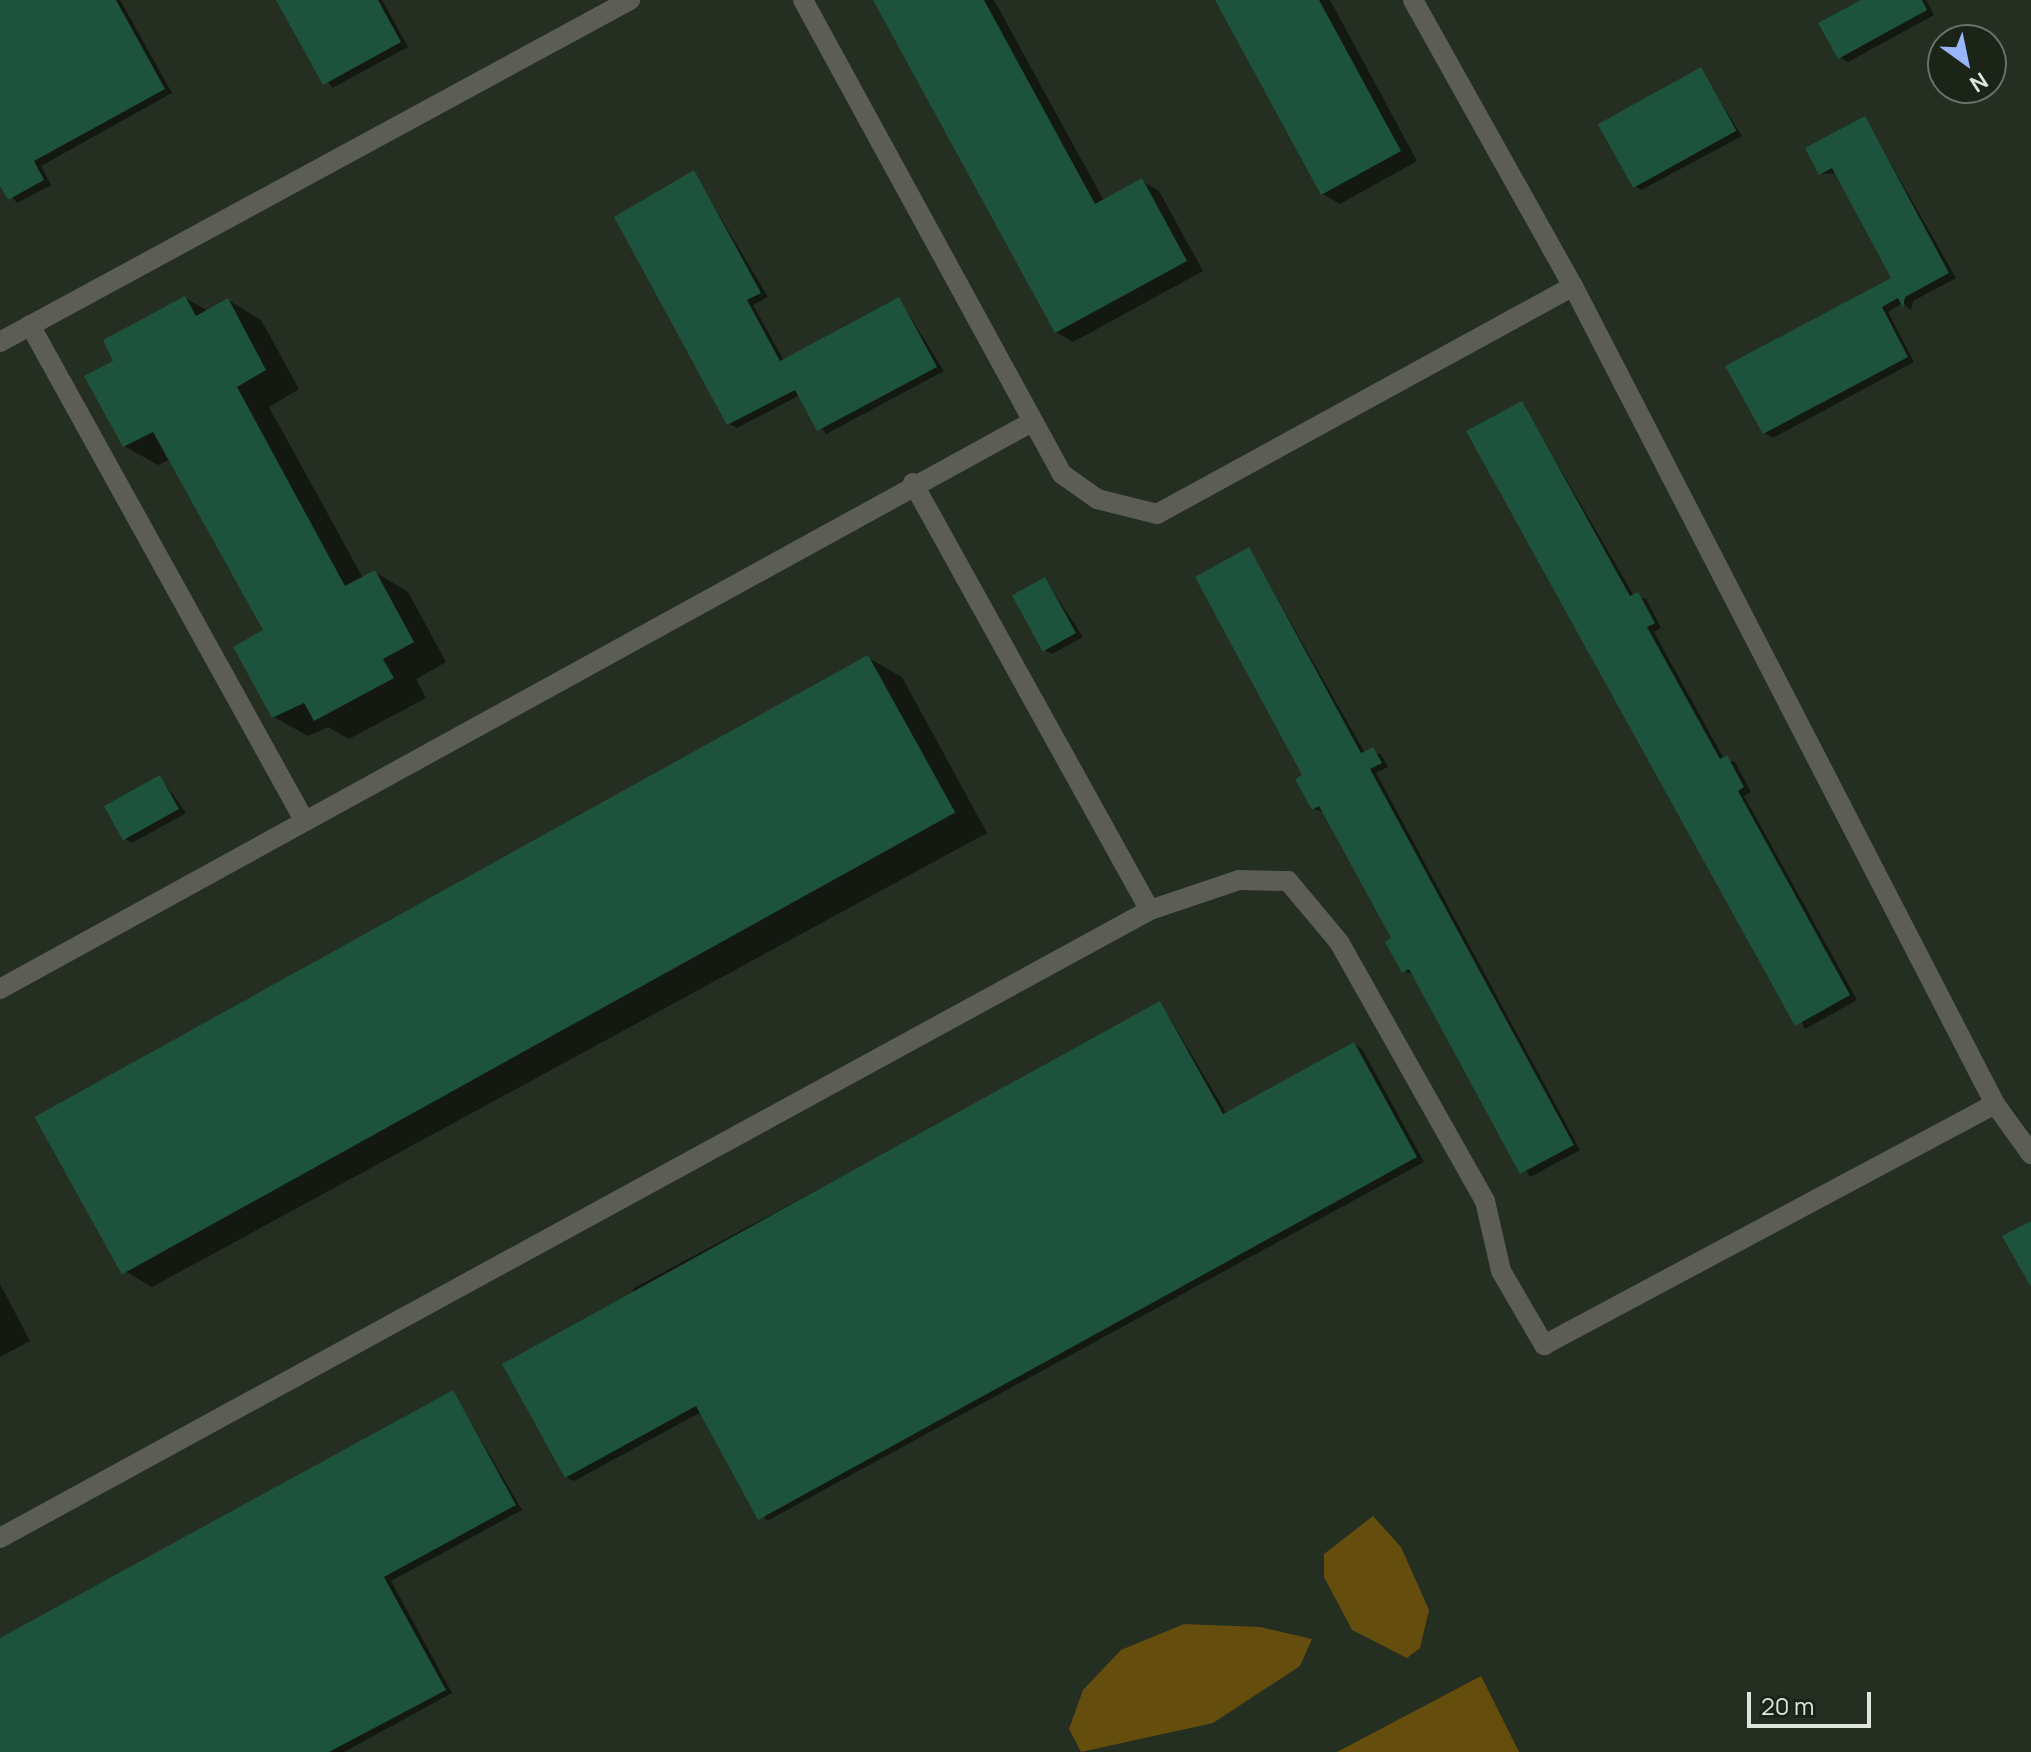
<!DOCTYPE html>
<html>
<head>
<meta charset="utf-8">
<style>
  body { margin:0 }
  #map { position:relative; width:2031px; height:1752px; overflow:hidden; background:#242e21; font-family:Manrope,sans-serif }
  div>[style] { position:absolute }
  .green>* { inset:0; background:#654d0d }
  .shadow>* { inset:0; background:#0007 }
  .building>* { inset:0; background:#1d523d; transform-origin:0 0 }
  .lane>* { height:20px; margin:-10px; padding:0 10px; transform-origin:10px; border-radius:10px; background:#5c5d55 }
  span { translate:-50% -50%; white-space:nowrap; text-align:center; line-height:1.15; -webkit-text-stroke:8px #1b2517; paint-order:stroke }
  .north { position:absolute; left:1927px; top:24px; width:80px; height:80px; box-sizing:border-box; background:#1b2517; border:2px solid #697266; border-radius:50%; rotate:147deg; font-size:22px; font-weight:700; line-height:32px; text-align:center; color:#dfe5dc }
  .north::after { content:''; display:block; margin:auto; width:28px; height:36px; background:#98b5fd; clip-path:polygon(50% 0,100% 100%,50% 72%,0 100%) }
  .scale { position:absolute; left:1747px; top:1692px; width:124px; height:36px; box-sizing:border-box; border:4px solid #dfe5dc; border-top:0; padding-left:10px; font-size:24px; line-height:28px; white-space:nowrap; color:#dfe5dc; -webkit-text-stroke:6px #1b2517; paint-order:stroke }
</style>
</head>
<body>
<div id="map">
  <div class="green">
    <div style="clip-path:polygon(1373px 1516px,1401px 1547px,1429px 1610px,1420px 1648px,1407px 1658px,1352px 1630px,1324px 1577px,1324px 1554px)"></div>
    <div style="clip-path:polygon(1184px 1624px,1260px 1627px,1312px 1639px,1300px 1666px,1213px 1723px,1081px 1752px,1069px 1729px,1083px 1690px,1121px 1650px)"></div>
    <div style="clip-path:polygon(1481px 1676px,1519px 1752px,1337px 1752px)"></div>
  </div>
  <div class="shadow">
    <div style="clip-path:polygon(0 0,120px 0,172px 93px,41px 166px,51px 185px,17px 203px,0 182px)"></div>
    <div style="clip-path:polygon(279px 0,382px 0,408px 47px,332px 88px)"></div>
    <div style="clip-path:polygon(875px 0,994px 0,1104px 201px,1142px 181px,1159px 191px,1203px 271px,1073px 342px,1056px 332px)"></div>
    <div style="clip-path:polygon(1217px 0,1330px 0,1417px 161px,1340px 204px,1323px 194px)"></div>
    <div style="clip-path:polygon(1865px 0,1926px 0,1934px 15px,1848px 62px,1840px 57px)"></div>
    <div style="clip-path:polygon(1700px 70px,1742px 136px,1641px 190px,1633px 185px)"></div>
    <div style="clip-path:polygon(1865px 118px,1956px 278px,1913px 301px,1911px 310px,1903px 303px,1888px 312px,1914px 362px,1773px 438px,1765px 433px,1893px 279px,1838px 173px,1821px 174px)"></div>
    <div style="clip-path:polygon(694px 173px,768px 297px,753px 305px,784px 361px,899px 299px,944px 371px,826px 434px,800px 395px,737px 428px,729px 424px)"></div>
    <div style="clip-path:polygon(185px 298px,208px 311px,228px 300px,261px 320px,299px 389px,269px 407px,363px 578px,375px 572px,408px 592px,446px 662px,416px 679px,426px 698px,349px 739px,328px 727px,308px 736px,274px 717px,266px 631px,169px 460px,158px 465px,124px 446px,116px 362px)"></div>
    <div style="clip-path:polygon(1522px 403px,1634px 596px,1646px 599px,1661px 628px,1654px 632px,1724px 759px,1735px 762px,1751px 792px,1744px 796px,1857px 1000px,1805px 1029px)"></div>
    <div style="clip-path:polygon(1249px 549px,1365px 753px,1381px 754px,1388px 767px,1376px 773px,1580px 1150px,1530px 1177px,1414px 975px,1404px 971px,1394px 938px,1324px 812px,1313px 809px)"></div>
    <div style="clip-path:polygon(1045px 579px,1083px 637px,1052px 654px,1044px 650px)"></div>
    <div style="clip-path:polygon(868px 658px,902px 677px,987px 833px,152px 1287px,118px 1267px)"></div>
    <div style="clip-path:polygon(160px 777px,186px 813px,132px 843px,124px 838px)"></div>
    <div style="clip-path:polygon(1162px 1005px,1227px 1114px,1354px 1044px,1362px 1049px,1424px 1162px,767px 1521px,701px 1412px,574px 1481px,566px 1477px,634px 1288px)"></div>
    <div style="clip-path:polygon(0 1284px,30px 1341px,0 1357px)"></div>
    <div style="clip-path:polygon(453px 1392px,522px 1510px,391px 1581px,452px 1693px,344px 1752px,0 1752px,0 1640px)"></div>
  </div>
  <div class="building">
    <div style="clip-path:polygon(0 0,116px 0,165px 89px,34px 161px,44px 180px,8px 200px,0 186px)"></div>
    <div style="clip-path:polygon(276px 0,378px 0,401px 42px,323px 85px)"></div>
    <div style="clip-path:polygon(873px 0,984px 0,1095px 204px,1142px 178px,1187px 261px,1055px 333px)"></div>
    <div style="clip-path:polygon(1215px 0,1319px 0,1401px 151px,1321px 195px)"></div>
    <div style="clip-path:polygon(1861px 0,1922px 0,1927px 10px,1838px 59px,1818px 23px)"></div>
    <div style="left:1701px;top:67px;width:73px;height:118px;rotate:61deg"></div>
    <div style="clip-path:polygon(1865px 116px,1949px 273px,1905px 297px,1903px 308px,1898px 298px,1882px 307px,1908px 357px,1763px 434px,1725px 366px,1891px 278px,1832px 168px,1819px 175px,1805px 148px)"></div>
    <div style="clip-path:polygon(694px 170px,761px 293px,747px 300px,780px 361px,899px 297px,937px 367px,817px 431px,795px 390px,727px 425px,614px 217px)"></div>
    <div style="clip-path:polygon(185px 296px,196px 316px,228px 298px,266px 370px,237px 387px,345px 586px,375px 570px,414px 642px,383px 659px,394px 678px,314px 721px,304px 703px,272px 718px,233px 647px,263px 630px,153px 432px,123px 447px,84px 376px,113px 361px,103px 340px)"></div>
    <div style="clip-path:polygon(1522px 401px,1630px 596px,1638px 592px,1655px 623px,1647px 627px,1720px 759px,1727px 755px,1744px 787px,1738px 791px,1850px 995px,1795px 1026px,1466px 431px)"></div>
    <div style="clip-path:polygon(1249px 547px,1361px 753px,1373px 747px,1382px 763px,1370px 769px,1574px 1145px,1520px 1174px,1409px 969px,1402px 973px,1385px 942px,1391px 938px,1319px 806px,1312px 810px,1295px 779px,1302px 775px,1195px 577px)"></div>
    <div style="left:1045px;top:577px;width:64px;height:38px;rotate:61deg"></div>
    <div style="left:868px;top:655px;width:180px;height:953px;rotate:61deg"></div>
    <div style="left:160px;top:775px;width:39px;height:64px;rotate:61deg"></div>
    <div style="clip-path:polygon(1160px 1001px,1223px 1114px,1354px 1042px,1417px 1157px,758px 1520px,696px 1406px,565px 1478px,502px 1364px)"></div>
    <div style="clip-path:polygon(2031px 1221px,2031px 1287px,2002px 1236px)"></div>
    <div style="clip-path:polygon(453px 1390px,516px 1505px,384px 1577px,446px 1690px,329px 1752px,0 1752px,0 1638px)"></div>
  </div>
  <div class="lane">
    <div style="left:803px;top:0;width:540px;rotate:61.35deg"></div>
    <div style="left:1062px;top:474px;width:43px;rotate:35.5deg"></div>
    <div style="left:1097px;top:499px;width:62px;rotate:14deg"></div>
    <div style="left:1157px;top:514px;width:474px;rotate:-28.7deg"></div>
    <div style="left:1413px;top:0;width:328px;rotate:60.8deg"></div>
    <div style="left:1573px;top:286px;width:920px;rotate:62.71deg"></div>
    <div style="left:1995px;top:1104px;width:62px;rotate:54.2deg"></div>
    <div style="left:30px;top:325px;width:566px;rotate:61.03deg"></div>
    <div style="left:0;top:342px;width:717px;rotate:-28.5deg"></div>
    <div style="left:913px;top:483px;width:488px;rotate:61deg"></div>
    <div style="left:0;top:989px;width:1178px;rotate:-28.79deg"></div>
    <div style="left:0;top:1538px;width:1310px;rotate:-28.64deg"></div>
    <div style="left:1150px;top:910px;width:94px;rotate:-18.6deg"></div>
    <div style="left:1239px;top:880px;width:49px;rotate:1.2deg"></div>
    <div style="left:1288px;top:881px;width:80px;rotate:50.1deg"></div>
    <div style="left:1339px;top:942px;width:297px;rotate:60.6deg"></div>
    <div style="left:1485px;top:1201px;width:72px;rotate:77.1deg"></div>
    <div style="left:1501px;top:1271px;width:86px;rotate:59.8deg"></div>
    <div style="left:1544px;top:1345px;width:511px;rotate:-28.12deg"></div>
  </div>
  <div class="north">N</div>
  <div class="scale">20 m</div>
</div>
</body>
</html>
